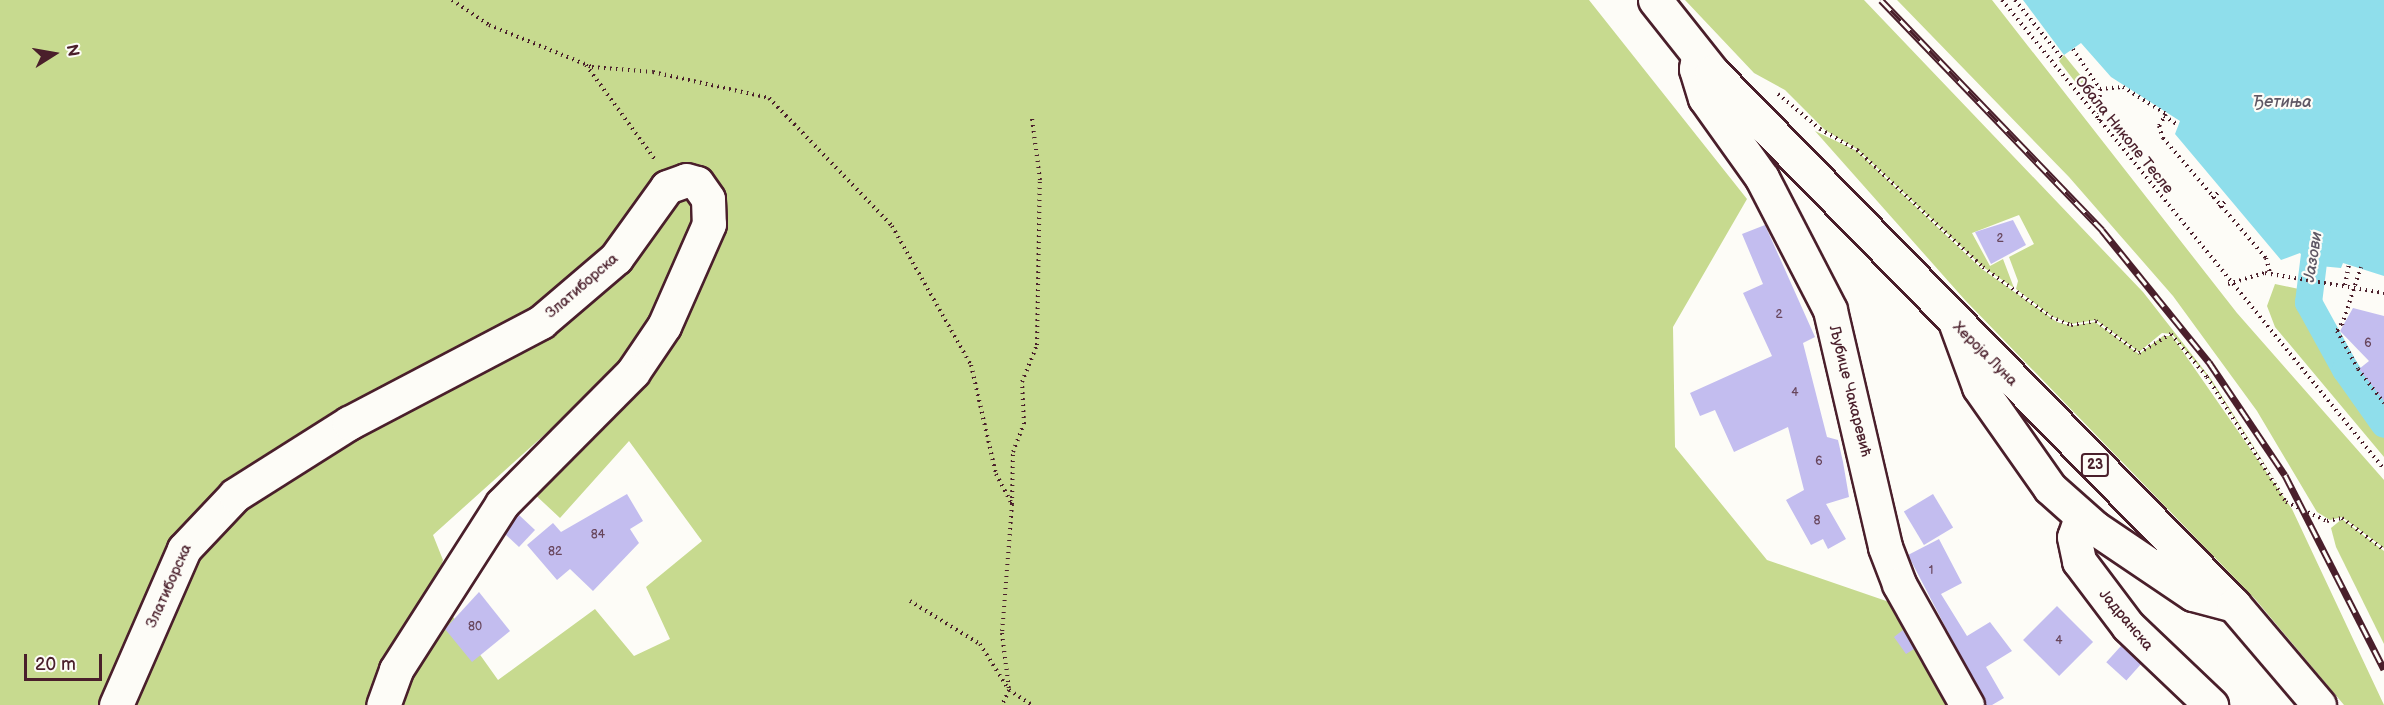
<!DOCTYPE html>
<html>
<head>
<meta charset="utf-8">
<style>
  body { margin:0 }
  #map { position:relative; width:2384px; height:705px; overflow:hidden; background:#fdfcf7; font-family:"Balsamiq Sans",sans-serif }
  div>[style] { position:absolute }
  .green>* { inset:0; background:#c7da8f }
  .water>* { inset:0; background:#8fdeeb }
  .canal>* { height:27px; margin:-13.5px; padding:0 13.5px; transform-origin:13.5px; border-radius:13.5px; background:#8fdeeb }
  .building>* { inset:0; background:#c3bdef; transform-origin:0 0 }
  .path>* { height:4px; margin-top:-2px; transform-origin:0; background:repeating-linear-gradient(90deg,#4a1f2b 0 1.5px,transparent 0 6px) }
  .roads { filter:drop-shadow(2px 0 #4a1f2b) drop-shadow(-2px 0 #4a1f2b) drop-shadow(0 2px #4a1f2b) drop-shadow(0 -2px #4a1f2b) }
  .minor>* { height:33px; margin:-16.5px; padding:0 16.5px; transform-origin:16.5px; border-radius:16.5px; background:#fdfcf7 }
  .major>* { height:33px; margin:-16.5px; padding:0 16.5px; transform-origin:16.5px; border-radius:16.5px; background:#fdfcf7 }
  .rail>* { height:7px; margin-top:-3.5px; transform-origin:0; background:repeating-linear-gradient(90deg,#fdfcf7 0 14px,#4a1f2b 0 28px); box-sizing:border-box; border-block:2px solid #4a1f2b }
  span { translate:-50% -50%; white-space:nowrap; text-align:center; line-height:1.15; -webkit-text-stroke:4.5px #fdfcf7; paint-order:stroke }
  .number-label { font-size:12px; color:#68465c }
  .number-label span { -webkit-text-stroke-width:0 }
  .shield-label span { padding:2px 4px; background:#fdfcf7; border:2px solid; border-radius:4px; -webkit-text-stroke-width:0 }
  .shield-label { font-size:14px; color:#4a1f2b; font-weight:700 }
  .street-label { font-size:15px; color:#4a1f2b }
  .water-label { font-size:16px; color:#5f5865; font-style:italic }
  .north { position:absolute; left:24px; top:24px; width:60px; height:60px; -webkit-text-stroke:4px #fdfcf7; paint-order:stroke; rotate:79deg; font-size:16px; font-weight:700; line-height:24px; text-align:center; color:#4a1f2b }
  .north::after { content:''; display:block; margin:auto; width:21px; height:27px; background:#4a1f2b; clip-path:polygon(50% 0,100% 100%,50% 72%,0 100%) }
  .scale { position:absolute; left:24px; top:654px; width:78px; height:27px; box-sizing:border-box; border:3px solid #4a1f2b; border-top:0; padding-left:8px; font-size:18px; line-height:21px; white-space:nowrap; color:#4a1f2b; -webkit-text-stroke:4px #fdfcf7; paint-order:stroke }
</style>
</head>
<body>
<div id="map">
  <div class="green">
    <div style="clip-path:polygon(evenodd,0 0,1589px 0,1747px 199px,1673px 327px,1675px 447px,1767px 560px,1895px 604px,1950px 705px,129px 705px,203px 549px,107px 705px,0 705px,0 0,593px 391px,529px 489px,560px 518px,629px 441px,702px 541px,646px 587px,670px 639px,634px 656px,595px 609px,498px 680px,434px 590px,443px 560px,433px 535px,593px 391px)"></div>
    <div style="clip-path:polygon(1685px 0,1864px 0,2143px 292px,2211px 379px,2288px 501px,2208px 377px,2172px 334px,2162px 333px,2139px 352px,2096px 320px,2071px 324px,2051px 316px,2016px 289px,2018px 281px,2009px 257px,2034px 244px,2019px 215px,1972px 233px,1990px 266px,2003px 259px,2014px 288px,1983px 267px,1857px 149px,1825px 130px,1785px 90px,1754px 73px)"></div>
    <div style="clip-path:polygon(1897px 0,1992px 0,2237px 313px,2384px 480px,2384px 548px,2342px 517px,2330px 520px,2317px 512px,2257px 411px,2173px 296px,2069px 177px)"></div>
    <div style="clip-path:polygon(2064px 55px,2086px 82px,2093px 105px,2059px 61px)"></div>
    <div style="clip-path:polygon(1815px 131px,1857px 151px,1982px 269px,2057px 322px,2071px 326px,2095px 322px,2139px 354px,2163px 336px,2172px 336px,2292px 509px,2384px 705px,2344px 705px,2256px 600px,1965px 300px)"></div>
    <div style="clip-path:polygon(2275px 284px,2299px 289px,2301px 307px,2324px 351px,2384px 436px,2384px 457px,2275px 327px,2267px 306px)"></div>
    <div style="clip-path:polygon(2342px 519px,2384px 551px,2384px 644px,2336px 547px,2331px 528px)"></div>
  </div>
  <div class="water">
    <div style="clip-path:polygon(2023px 0,2384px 0,2384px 276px,2343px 263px,2341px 268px,2309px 265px,2300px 253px,2281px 260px,2175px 134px,2180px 121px,2111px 77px,2081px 43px,2064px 55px)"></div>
  </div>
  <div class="canal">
    <div style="left:2317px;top:230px;width:73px;rotate:97.1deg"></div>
    <div style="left:2308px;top:302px;width:77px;rotate:61.1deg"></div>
    <div style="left:2345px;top:369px;width:67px;rotate:54.7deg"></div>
  </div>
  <div class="building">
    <div style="clip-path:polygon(2013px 220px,2026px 245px,1991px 264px,1975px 232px)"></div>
    <div style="clip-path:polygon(1765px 225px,1815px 337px,1803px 343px,1827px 437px,1838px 440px,1843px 462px,1849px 497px,1826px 504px,1846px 539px,1828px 549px,1823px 539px,1811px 545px,1786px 500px,1804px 490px,1788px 427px,1734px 452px,1715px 410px,1700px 416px,1690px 393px,1772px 356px,1743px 293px,1763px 284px,1742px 234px)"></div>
    <div style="clip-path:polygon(2353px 308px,2384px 316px,2384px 401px,2359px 369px,2369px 361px,2340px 331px)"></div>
    <div style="clip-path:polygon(627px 494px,643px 521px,630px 529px,639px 543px,593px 591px,570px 569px,557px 580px,527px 545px,553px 523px,561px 532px)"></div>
    <div style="left:1933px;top:494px;width:39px;height:34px;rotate:59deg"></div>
    <div style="clip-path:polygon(518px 514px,535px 530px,519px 547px,505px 534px)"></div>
    <div style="clip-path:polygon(1939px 539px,1962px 583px,1941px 594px,1967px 636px,1990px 622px,2012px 651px,1986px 667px,2004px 698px,1992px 705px,1986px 705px,1908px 555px)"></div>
    <div style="clip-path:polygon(479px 592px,510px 631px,472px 662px,445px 629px)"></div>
    <div style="left:2057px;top:606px;width:51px;height:48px;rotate:45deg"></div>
    <div style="clip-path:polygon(1903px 630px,1914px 649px,1906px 654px,1894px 637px)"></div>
    <div style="left:2121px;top:646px;width:27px;height:22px;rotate:42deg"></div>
  </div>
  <div class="path">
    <div style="left:452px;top:0;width:45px;rotate:34deg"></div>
    <div style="left:489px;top:25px;width:111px;rotate:22.2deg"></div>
    <div style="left:592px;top:67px;width:61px;rotate:4.7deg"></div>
    <div style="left:653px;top:72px;width:119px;rotate:12.6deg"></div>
    <div style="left:769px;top:98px;width:178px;rotate:46.1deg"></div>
    <div style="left:892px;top:226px;width:160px;rotate:60.4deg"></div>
    <div style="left:971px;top:365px;width:112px;rotate:77.1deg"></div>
    <div style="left:996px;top:474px;width:34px;rotate:62deg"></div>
    <div style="left:1012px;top:504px;width:129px;rotate:94.4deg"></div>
    <div style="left:1002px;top:633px;width:57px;rotate:83deg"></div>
    <div style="left:1009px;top:690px;width:27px;rotate:33deg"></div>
    <div style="left:2002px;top:0;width:605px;rotate:50.84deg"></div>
    <div style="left:2015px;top:0;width:75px;rotate:51deg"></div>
    <div style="left:2073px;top:49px;width:48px;rotate:56deg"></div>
    <div style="left:2100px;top:89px;width:33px;rotate:92deg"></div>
    <div style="left:586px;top:65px;width:119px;rotate:53.9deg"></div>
    <div style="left:2100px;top:89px;width:23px;rotate:-5deg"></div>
    <div style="left:2123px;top:87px;width:51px;rotate:32.1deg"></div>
    <div style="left:2166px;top:114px;width:14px;rotate:120deg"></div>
    <div style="left:2159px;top:126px;width:13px;rotate:72deg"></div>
    <div style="left:2163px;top:138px;width:158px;rotate:49.4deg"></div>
    <div style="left:2266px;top:258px;width:16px;rotate:75deg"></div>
    <div style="left:1778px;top:94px;width:55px;rotate:39.8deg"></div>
    <div style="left:1820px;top:129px;width:43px;rotate:29.6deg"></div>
    <div style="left:1857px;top:150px;width:172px;rotate:42.9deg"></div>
    <div style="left:1983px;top:267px;width:84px;rotate:36.3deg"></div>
    <div style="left:2051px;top:317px;width:22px;rotate:22deg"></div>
    <div style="left:2071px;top:325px;width:25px;rotate:-9deg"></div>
    <div style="left:2096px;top:321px;width:54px;rotate:36.7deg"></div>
    <div style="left:2139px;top:353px;width:37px;rotate:-31deg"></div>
    <div style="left:2171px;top:334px;width:56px;rotate:50.1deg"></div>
    <div style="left:2207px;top:377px;width:148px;rotate:57.7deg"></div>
    <div style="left:2286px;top:502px;width:45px;rotate:24.9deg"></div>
    <div style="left:2327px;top:521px;width:15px;rotate:-11deg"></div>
    <div style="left:2342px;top:518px;width:53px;rotate:37.3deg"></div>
    <div style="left:2164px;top:116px;width:15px;rotate:32deg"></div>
    <div style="left:2212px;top:198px;width:11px;rotate:-41deg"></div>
    <div style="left:2219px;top:207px;width:11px;rotate:-41deg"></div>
    <div style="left:2228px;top:284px;width:39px;rotate:-17deg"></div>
    <div style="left:2265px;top:273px;width:121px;rotate:9.5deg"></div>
    <div style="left:2345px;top:285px;width:21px;rotate:-79deg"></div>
    <div style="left:2341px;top:324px;width:8px;rotate:120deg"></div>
    <div style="left:2337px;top:331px;width:43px;rotate:61.1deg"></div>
    <div style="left:2358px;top:369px;width:43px;rotate:52.6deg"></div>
    <div style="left:2342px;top:325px;width:61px;rotate:-71.9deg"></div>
    <div style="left:1012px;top:504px;width:52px;rotate:-88.9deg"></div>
    <div style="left:1013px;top:452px;width:30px;rotate:-69deg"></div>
    <div style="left:1024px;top:424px;width:42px;rotate:-92.7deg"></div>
    <div style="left:1022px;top:382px;width:40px;rotate:-68deg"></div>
    <div style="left:1037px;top:345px;width:165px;rotate:-89deg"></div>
    <div style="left:1040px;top:180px;width:63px;rotate:-97.4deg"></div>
    <div style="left:910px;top:601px;width:82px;rotate:31.6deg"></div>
    <div style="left:980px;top:644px;width:54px;rotate:57.8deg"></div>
    <div style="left:1009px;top:690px;width:17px;rotate:115deg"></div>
  </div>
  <div class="roads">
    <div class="minor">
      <div style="left:1698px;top:56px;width:13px;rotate:99deg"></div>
      <div style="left:1696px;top:69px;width:30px;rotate:73deg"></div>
      <div style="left:1705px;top:98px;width:98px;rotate:54.5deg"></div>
      <div style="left:1762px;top:178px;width:148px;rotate:62.7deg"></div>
      <div style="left:1830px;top:310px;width:243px;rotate:76.9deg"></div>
      <div style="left:1885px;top:547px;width:40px;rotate:69deg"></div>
      <div style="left:1899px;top:584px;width:139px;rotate:60.7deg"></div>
      <div style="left:1956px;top:324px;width:67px;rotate:69.9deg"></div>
      <div style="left:1979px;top:387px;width:123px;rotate:54.9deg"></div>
      <div style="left:2050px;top:488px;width:60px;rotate:41.6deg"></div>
      <div style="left:2095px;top:528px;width:118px;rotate:34deg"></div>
      <div style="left:2193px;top:594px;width:42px;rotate:15deg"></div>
      <div style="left:2081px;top:517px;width:21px;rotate:109deg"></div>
      <div style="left:2074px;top:537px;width:25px;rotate:78deg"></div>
      <div style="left:2079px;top:561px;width:81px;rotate:53deg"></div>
      <div style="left:2128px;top:626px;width:115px;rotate:43.6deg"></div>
      <div style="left:116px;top:705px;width:170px;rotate:-66.4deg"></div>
      <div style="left:184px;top:549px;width:74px;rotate:-46.6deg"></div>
      <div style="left:235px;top:495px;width:135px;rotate:-32.3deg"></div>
      <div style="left:349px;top:423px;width:217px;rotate:-27.7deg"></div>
      <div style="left:541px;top:322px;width:99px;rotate:-40.5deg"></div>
      <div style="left:616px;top:258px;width:87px;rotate:-54.3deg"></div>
      <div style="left:667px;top:187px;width:20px;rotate:-20deg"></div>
      <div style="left:686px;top:180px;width:11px;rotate:15deg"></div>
      <div style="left:697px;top:183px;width:19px;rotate:55deg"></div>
      <div style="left:708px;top:199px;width:25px;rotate:88deg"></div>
      <div style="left:709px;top:224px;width:111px;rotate:113.8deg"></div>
      <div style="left:664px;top:326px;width:55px;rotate:124deg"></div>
      <div style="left:633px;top:372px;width:186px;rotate:134.8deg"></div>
      <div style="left:502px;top:504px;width:197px;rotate:122.6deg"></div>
      <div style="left:396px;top:670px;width:37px;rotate:110deg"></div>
    </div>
    <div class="major">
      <div style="left:1655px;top:0;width:92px;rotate:51.6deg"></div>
      <div style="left:1712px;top:72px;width:746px;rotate:45.6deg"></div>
      <div style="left:2234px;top:605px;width:131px;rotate:49.6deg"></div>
    </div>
  </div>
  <div class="rail">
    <div style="left:1881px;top:0;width:319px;rotate:46.1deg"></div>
    <div style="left:2102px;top:230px;width:170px;rotate:51deg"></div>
    <div style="left:2209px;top:362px;width:136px;rotate:56.1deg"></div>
    <div style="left:2285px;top:475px;width:218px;rotate:63deg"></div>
  </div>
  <div class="number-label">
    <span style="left:2000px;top:239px">2</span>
    <span style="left:1779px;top:315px">2</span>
    <span style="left:2368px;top:344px">6</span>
    <span style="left:1795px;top:393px">4</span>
    <span style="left:1819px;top:462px">6</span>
    <span style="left:1817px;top:521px">8</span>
    <span style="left:598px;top:535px">84</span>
    <span style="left:555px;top:552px">82</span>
    <span style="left:1931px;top:571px">1</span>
    <span style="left:475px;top:627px">80</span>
    <span style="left:2059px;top:641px">4</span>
  </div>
  <div class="shield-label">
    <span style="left:2095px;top:465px">23</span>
  </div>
  <div class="street-label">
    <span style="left:2124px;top:135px;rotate:51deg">Обала Николе Тесле</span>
    <span style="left:582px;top:286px;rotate:-41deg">Златиборска</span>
    <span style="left:1985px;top:354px;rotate:45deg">Хероја Луна</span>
    <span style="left:1850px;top:391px;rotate:76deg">Љубице Чакаревић</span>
    <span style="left:169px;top:586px;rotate:-66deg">Златиборска</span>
    <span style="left:2126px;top:620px;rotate:50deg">Јадранска</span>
  </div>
  <div class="water-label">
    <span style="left:2282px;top:103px">Ђетиња</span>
    <span style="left:2314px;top:257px;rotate:-81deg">Јазови</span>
  </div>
  <div class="north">N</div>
  <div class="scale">20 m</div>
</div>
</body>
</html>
